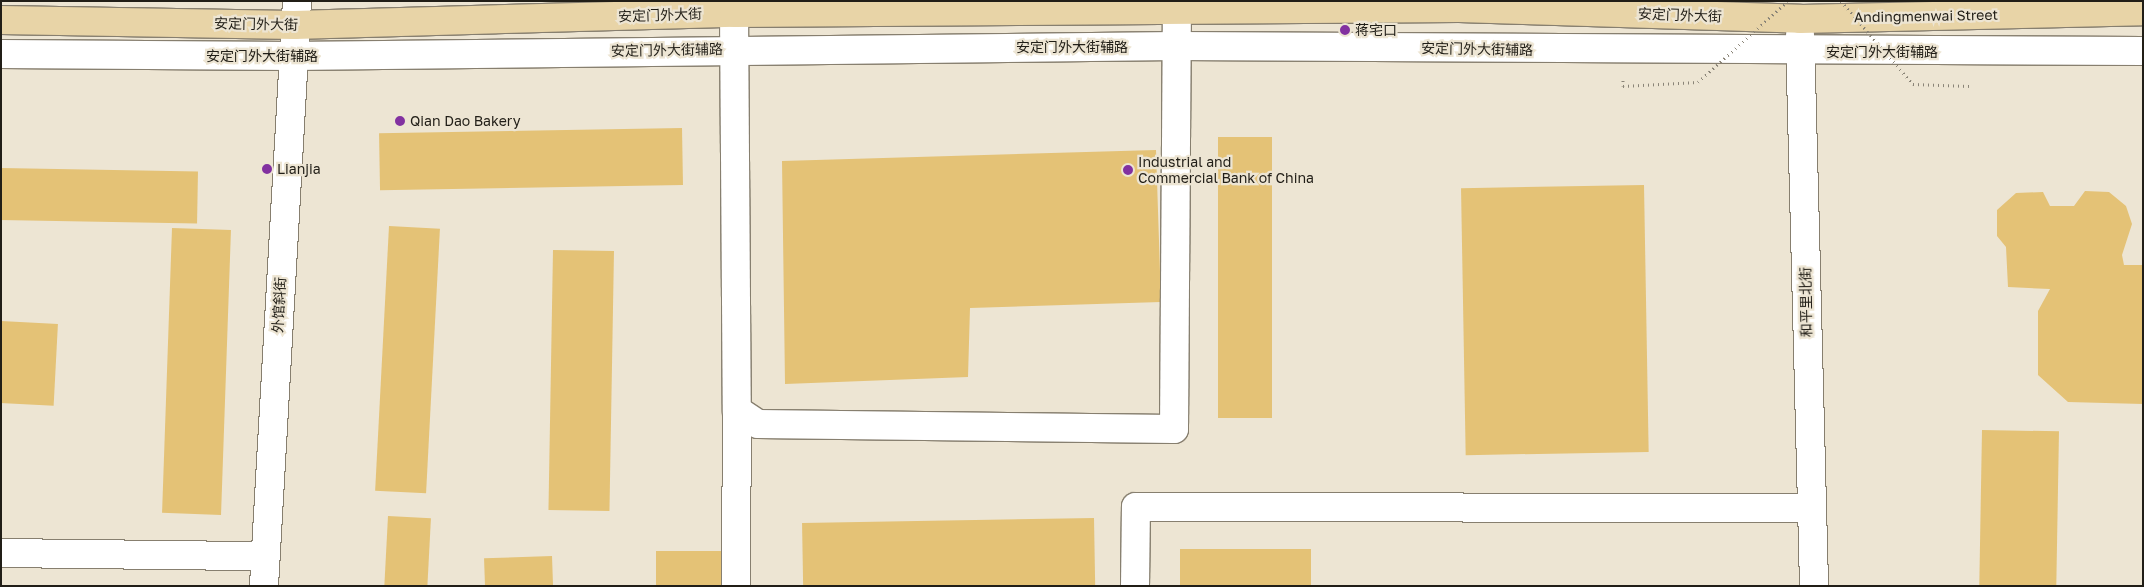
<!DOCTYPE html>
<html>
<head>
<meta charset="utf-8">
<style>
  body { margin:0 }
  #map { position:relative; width:2144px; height:587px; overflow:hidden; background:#ede5d3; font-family:"Golos Text","Noto Sans SC",sans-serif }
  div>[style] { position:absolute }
  .building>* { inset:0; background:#e4c276; transform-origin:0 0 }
  .path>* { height:3px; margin-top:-1.5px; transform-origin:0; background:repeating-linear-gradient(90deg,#8a8477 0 1px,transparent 0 5px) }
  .roads { filter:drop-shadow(1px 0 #877f6f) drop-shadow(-1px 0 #877f6f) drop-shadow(0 1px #877f6f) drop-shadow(0 -1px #877f6f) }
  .minor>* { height:28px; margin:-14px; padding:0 14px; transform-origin:14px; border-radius:14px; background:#fff }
  .major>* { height:28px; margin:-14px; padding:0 14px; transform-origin:14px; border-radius:14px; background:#e8d4a7 }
  .path-bridge>* { height:3px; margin-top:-1.5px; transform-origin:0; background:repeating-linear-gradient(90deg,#8a8477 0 1px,transparent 0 5px) }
  .dots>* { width:14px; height:14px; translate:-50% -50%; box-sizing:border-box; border:2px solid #ede5d3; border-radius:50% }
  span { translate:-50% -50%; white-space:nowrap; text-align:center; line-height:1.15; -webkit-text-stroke:4.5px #ede5d3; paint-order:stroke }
  .street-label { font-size:14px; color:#211e17 }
  .poi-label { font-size:14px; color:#211e17 }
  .left { translate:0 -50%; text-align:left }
  .frame { position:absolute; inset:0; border:2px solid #211e17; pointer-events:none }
</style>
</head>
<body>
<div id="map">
  <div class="building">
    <div style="left:682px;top:128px;width:57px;height:303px;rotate:89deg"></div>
    <div style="left:1218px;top:137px;width:54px;height:281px"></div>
    <div style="clip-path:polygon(1156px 150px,1161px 302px,970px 308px,968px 377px,785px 384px,782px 161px)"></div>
    <div style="left:1px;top:168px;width:197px;height:52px;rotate:1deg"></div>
    <div style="left:1644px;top:185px;width:267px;height:183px;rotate:89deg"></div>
    <div style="clip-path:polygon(2085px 191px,2109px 192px,2126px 206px,2132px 224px,2122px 255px,2124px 265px,2143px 265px,2143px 404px,2068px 402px,2038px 375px,2038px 311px,2050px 289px,2008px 287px,2006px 247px,1997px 236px,1997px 210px,2016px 193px,2043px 192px,2050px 206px,2074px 206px)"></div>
    <div style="left:389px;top:226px;width:51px;height:265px;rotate:3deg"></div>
    <div style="left:172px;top:228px;width:59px;height:285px;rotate:2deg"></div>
    <div style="left:553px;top:250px;width:61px;height:260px;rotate:1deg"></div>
    <div style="left:1px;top:321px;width:57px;height:82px;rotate:3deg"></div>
    <div style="left:1982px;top:430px;width:77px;height:156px;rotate:1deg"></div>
    <div style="left:388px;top:516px;width:43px;height:70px;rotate:3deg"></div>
    <div style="left:1094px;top:518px;width:68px;height:292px;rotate:89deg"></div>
    <div style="left:1180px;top:549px;width:131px;height:37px"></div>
    <div style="left:656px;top:551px;width:87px;height:35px"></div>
    <div style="left:552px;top:556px;width:30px;height:68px;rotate:88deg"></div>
  </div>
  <div class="path">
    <div style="left:1623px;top:86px;width:9px;rotate:-90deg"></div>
  </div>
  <div class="roads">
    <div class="minor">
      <div style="left:734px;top:13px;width:397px;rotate:89.6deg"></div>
      <div style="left:737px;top:410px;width:25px;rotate:34deg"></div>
      <div style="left:758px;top:424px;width:416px;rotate:0.7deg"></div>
      <div style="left:1174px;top:429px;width:417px;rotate:-89.6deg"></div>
      <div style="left:1800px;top:35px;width:551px;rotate:88.54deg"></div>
      <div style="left:1px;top:54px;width:291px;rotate:0.4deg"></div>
      <div style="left:292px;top:56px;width:884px;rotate:-0.65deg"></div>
      <div style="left:1176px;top:46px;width:967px;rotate:0.3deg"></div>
      <div style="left:1px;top:553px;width:264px;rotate:0.7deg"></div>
      <div style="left:264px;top:586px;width:586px;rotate:-86.77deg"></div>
      <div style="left:736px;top:586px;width:176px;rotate:-89.7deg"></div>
      <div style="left:1135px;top:586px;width:79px;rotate:-89.3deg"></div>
      <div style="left:1136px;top:507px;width:674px;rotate:0.09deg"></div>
    </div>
    <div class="major">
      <div style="left:1px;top:20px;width:293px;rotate:1deg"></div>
      <div style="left:294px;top:25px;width:440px;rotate:-1.6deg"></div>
      <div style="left:734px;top:13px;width:725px;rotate:-0.4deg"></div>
      <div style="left:1459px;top:8px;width:341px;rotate:1.8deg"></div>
      <div style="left:1800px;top:19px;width:343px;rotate:-1.3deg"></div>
    </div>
  </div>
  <div class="path-bridge">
    <div style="left:1841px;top:1px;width:110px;rotate:49.1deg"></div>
    <div style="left:1913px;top:84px;width:56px;rotate:2deg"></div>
    <div style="left:1623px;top:86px;width:75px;rotate:-3.1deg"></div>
    <div style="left:1698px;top:82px;width:120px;rotate:-42deg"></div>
  </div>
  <div class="dots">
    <div style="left:1345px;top:30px;background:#8231a0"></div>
    <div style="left:400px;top:121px;background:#8231a0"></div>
    <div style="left:267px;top:169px;background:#8231a0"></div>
    <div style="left:1128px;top:170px;background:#8231a0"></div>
  </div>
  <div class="street-label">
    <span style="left:660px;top:15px;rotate:-2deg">安定门外大街</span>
    <span style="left:1680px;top:15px;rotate:2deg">安定门外大街</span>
    <span style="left:1926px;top:16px;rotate:-1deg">Andingmenwai Street</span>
    <span style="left:256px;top:24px;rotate:1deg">安定门外大街</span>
    <span style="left:1072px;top:47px">安定门外大街辅路</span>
    <span style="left:1477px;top:49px;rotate:1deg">安定门外大街辅路</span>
    <span style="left:667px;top:50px;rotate:-1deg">安定门外大街辅路</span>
    <span style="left:1882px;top:52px">安定门外大街辅路</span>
    <span style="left:262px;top:56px">安定门外大街辅路</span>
    <span style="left:1806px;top:302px;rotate:-91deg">和平里北街</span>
    <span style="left:279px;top:305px;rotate:-87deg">外馆斜街</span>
  </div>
  <div class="poi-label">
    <span class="left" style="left:1355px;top:30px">蒋宅口</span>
    <span class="left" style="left:410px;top:121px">Qian Dao Bakery</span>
    <span class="left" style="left:1138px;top:170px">Industrial and<br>Commercial Bank of China</span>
    <span class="left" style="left:277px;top:169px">Lianjia</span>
  </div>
  <div class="frame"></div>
</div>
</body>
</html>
